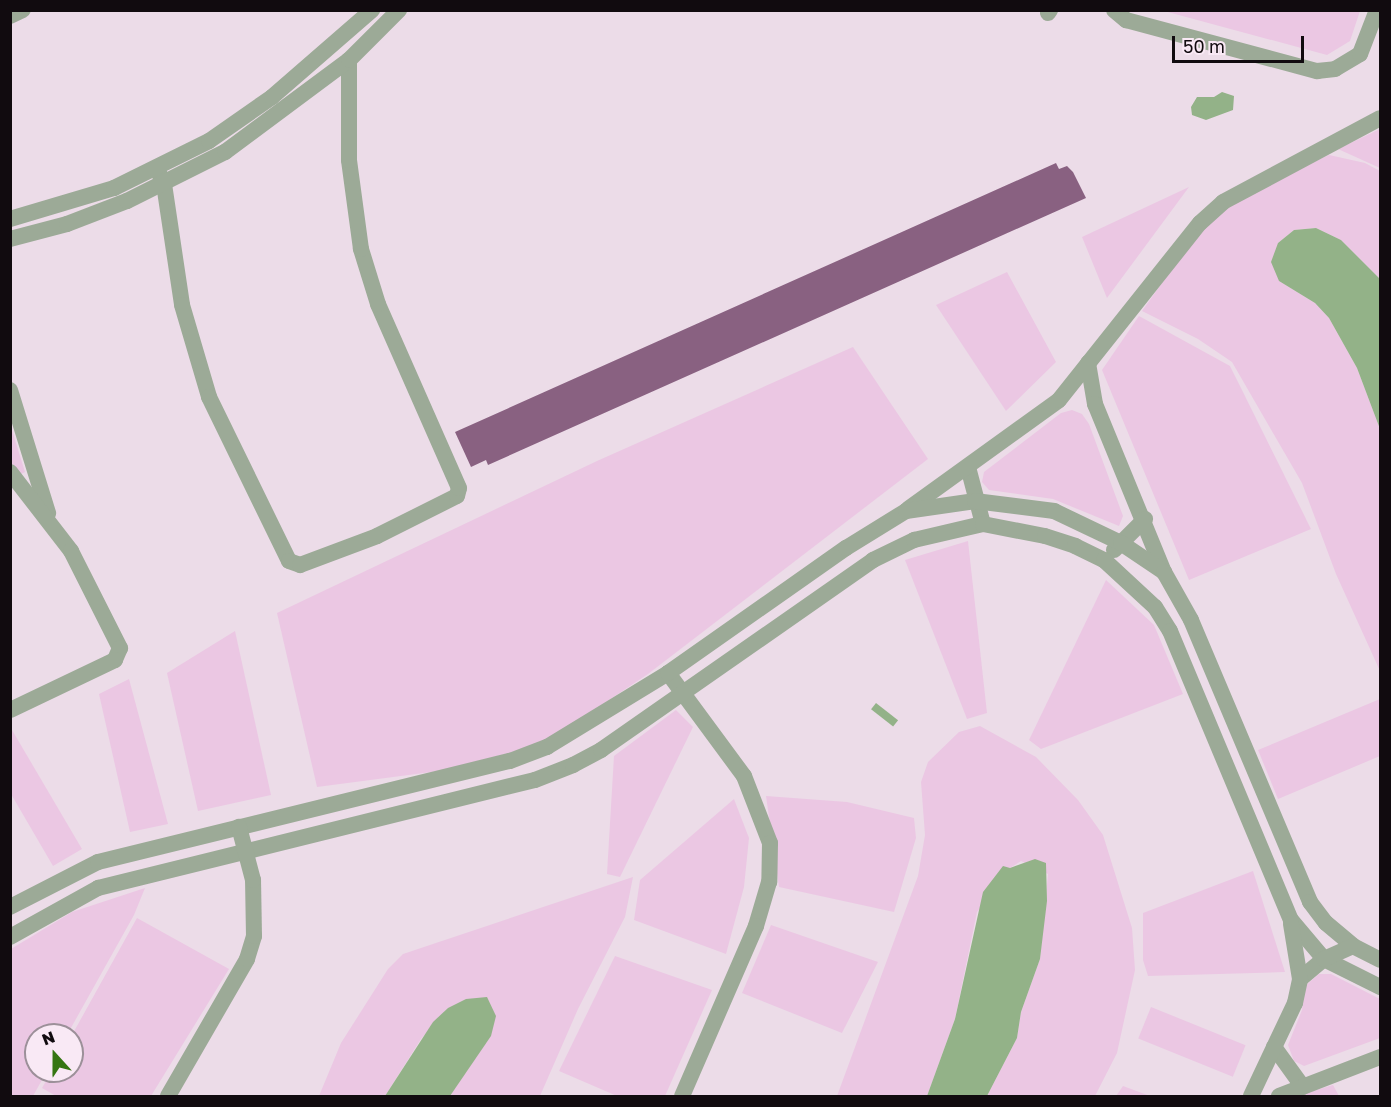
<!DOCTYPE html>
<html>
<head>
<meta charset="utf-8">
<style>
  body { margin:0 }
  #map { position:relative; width:1391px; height:1107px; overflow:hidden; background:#ecdce8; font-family:"Golos Text",sans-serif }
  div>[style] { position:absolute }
  .green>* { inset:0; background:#ebc7e3; transform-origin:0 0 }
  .water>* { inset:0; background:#93b288; transform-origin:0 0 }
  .building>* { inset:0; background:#896181 }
  .street>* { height:16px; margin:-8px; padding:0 8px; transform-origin:8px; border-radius:8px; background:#9caa97 }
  span { translate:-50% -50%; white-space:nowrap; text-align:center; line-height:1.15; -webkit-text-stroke:4.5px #f9e9f5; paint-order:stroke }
  .frame { position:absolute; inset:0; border:12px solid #110b0f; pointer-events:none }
  .north { position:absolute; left:24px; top:1023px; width:60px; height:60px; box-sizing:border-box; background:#f9e9f5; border:2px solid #9c9099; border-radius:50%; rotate:339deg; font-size:16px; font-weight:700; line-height:24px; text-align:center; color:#110b0f }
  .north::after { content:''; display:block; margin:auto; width:21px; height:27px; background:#357512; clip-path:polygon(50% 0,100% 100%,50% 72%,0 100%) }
  .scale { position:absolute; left:1172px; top:36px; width:132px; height:27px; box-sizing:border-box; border:3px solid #110b0f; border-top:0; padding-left:8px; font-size:18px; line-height:21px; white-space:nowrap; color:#110b0f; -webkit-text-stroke:4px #f9e9f5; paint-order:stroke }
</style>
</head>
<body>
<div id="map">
  <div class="green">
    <div style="clip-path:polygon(1164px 11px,1360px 10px,1360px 11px,1350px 41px,1327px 55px)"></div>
    <div style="clip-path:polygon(1380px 129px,1380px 168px,1338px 149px)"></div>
    <div style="clip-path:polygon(1329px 155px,1365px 163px,1380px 171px,1380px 279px,1341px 240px,1316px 228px,1294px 230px,1278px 243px,1279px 281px,1315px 303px,1329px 318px,1357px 368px,1380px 429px,1380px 671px,1336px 574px,1302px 483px,1232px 362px,1198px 339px,1142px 311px,1202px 227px,1248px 191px)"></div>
    <div style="clip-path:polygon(1189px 187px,1107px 298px,1082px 237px)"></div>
    <div style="clip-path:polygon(1007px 272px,1056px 362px,1006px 411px,936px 305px)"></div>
    <div style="clip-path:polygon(1139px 316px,1230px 366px,1311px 529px,1189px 580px,1102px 370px)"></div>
    <div style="clip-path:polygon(853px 347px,928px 459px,648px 674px,555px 736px,521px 750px,439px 771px,317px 787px,277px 613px,597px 461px)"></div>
    <div style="clip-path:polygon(1072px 410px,1082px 414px,1089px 424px,1123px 516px,1119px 526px,1053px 499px,989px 490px,982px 482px,984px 472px,1061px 413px)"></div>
    <div style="clip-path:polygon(10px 424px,25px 472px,19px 475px,11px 466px)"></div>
    <div style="clip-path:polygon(968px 541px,987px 713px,967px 719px,905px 560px)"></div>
    <div style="clip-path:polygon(1106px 580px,1154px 625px,1183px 694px,1041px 749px,1029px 740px)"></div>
    <div style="clip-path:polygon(235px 631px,271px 795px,198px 811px,167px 673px)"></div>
    <div style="clip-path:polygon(129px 679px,168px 824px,130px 832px,99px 694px)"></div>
    <div style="clip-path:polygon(1380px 699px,1380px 756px,1278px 799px,1258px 750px)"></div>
    <div style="clip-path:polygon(676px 710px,693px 727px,620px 877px,607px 874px,614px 756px)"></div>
    <div style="clip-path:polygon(980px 726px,1036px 757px,1078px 800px,1103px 835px,1132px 928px,1135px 970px,1117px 1053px,1095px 1096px,987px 1096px,1017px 1038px,1021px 1012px,1040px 959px,1048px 874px,1021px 861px,1010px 868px,977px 912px,955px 1019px,927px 1096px,837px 1096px,918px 876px,925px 835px,921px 782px,928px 762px,959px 732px)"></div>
    <div style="clip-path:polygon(12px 730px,82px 849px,53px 866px,11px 794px)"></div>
    <div style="clip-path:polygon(766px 796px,847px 802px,914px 818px,916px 838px,894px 912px,779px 887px)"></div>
    <div style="clip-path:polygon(734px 799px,749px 838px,744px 887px,726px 954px,634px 920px,640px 880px)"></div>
    <div style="clip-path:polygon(1253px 871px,1285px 972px,1148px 976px,1143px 960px,1143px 913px)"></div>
    <div style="clip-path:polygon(633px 877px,625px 917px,578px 1009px,540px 1096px,450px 1096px,454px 1086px,448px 1008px,421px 1039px,385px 1096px,319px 1096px,341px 1043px,388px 969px,403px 954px)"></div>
    <div style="clip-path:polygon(145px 888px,134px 915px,67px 1035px,36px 1035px,36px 1071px,47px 1071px,33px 1096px,11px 1096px,11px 949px,72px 912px)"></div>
    <div style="clip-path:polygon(137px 918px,229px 969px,151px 1096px,56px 1096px,42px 1088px,52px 1071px,72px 1071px,72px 1035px)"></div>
    <div style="clip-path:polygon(771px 925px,878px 962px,842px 1033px,742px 993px)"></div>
    <div style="clip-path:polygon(615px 956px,712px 990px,665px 1096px,617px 1096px,559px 1071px)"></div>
    <div style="clip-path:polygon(1319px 974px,1331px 974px,1380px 999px,1380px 1038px,1304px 1066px,1294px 1061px,1288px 1045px,1302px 1010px,1305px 986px)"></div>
    <div style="left:1151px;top:1007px;width:102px;height:34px;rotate:22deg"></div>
    <div style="clip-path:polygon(1333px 1085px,1339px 1096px,1296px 1096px)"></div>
    <div style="clip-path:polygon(1123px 1086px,1150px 1096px,1116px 1096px)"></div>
  </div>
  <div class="water">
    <div style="clip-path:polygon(1222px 92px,1234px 96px,1233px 110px,1206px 120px,1192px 115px,1191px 107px,1197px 97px,1214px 97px)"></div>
    <div style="clip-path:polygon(1316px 228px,1341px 240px,1380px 279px,1380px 429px,1357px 368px,1329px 318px,1315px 303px,1279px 281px,1271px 262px,1278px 243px,1294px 230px)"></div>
    <div style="left:876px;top:703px;width:28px;height:8px;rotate:38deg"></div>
    <div style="clip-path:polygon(1035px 859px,1046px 863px,1047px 901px,1040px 959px,1021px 1012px,1017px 1038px,987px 1096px,927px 1096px,955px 1019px,983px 892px,1003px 866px,1010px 868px)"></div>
    <div style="clip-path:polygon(487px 997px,496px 1016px,491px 1036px,450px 1096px,385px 1096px,433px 1022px,448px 1008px,466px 999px)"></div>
  </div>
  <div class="building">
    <div style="clip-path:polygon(1056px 163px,1059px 169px,1067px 166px,1073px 172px,1086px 198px,488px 465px,486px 460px,471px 467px,455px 432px)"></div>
  </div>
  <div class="street">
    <div style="left:1114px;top:10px;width:16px;rotate:40deg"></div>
    <div style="left:1126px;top:20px;width:198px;rotate:15deg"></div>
    <div style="left:1317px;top:71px;width:18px;rotate:-6deg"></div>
    <div style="left:1335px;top:69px;width:29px;rotate:-31deg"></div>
    <div style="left:1360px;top:54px;width:47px;rotate:-68.9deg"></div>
    <div style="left:1048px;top:13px;width:4px;rotate:-56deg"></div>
    <div style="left:10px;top:16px;width:14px;rotate:-25deg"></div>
    <div style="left:157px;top:169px;width:17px;rotate:65deg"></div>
    <div style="left:164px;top:184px;width:122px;rotate:81.5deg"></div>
    <div style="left:182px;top:305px;width:96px;rotate:73.6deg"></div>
    <div style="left:209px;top:397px;width:182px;rotate:64deg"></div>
    <div style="left:289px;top:561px;width:12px;rotate:20deg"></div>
    <div style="left:300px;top:565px;width:82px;rotate:-20.6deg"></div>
    <div style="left:377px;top:536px;width:89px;rotate:-26.6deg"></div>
    <div style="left:457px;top:496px;width:8px;rotate:-76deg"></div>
    <div style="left:459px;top:488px;width:201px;rotate:-113.8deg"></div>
    <div style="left:378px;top:304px;width:58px;rotate:-107.2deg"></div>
    <div style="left:361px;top:249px;width:90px;rotate:-97.7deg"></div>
    <div style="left:349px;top:160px;width:100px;rotate:-90deg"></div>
    <div style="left:10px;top:219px;width:109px;rotate:-16.6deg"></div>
    <div style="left:114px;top:188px;width:106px;rotate:-26.3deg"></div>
    <div style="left:209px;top:141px;width:77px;rotate:-34.9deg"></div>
    <div style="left:272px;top:97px;width:133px;rotate:-41deg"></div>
    <div style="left:10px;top:239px;width:59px;rotate:-14.7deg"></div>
    <div style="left:67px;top:224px;width:64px;rotate:-21deg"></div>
    <div style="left:127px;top:201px;width:110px;rotate:-26.6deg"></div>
    <div style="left:225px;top:152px;width:154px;rotate:-36.6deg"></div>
    <div style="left:349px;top:60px;width:71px;rotate:-45deg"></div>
    <div style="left:1088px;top:363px;width:42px;rotate:80.3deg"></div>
    <div style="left:1095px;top:404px;width:182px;rotate:67.7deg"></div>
    <div style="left:10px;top:390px;width:129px;rotate:72.8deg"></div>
    <div style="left:968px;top:467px;width:59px;rotate:75.3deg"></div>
    <div style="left:10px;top:472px;width:100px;rotate:52.3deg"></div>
    <div style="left:71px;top:551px;width:109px;rotate:63.2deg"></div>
    <div style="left:120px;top:648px;width:13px;rotate:113deg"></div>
    <div style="left:115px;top:660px;width:116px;rotate:154.5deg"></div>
    <div style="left:908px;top:509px;width:186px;rotate:-35.8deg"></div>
    <div style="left:1059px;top:400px;width:226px;rotate:-51.5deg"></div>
    <div style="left:1200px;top:223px;width:31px;rotate:-42deg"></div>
    <div style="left:1223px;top:202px;width:178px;rotate:-28.1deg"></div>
    <div style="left:1114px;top:550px;width:44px;rotate:-45deg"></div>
    <div style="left:668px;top:673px;width:128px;rotate:53.6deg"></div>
    <div style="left:744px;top:776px;width:72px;rotate:68.8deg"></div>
    <div style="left:770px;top:843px;width:39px;rotate:91deg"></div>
    <div style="left:769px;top:882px;width:46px;rotate:106.5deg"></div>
    <div style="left:756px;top:926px;width:185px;rotate:113.5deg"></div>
    <div style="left:10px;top:907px;width:99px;rotate:-27.1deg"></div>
    <div style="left:98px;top:862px;width:424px;rotate:-13.8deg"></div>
    <div style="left:510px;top:761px;width:40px;rotate:-21deg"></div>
    <div style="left:547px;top:747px;width:142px;rotate:-31.4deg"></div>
    <div style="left:668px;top:673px;width:218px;rotate:-35.1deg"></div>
    <div style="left:846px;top:548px;width:70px;rotate:-31.7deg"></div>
    <div style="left:906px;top:511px;width:70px;rotate:-8.2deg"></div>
    <div style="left:975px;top:501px;width:80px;rotate:7.2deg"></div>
    <div style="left:1054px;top:511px;width:74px;rotate:25.5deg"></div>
    <div style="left:1121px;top:543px;width:52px;rotate:34deg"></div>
    <div style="left:1164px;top:572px;width:55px;rotate:60.6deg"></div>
    <div style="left:1191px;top:620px;width:306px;rotate:67.1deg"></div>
    <div style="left:1310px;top:902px;width:26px;rotate:53deg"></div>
    <div style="left:1326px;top:923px;width:35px;rotate:40deg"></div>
    <div style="left:1353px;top:946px;width:30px;rotate:27deg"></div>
    <div style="left:10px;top:937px;width:101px;rotate:-29.1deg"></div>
    <div style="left:98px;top:888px;width:450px;rotate:-13.9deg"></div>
    <div style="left:535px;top:780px;width:41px;rotate:-21.5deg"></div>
    <div style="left:573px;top:765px;width:32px;rotate:-28deg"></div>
    <div style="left:601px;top:750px;width:332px;rotate:-34.9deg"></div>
    <div style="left:873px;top:560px;width:46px;rotate:-26deg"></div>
    <div style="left:914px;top:540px;width:71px;rotate:-13.1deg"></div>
    <div style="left:983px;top:524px;width:63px;rotate:11deg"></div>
    <div style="left:1045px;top:536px;width:32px;rotate:18deg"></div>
    <div style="left:1075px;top:546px;width:32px;rotate:26deg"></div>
    <div style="left:1104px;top:560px;width:69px;rotate:42.7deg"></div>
    <div style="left:1155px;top:607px;width:28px;rotate:58deg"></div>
    <div style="left:1170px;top:631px;width:313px;rotate:67.3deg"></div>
    <div style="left:1291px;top:920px;width:51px;rotate:49.8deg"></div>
    <div style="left:1324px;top:959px;width:63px;rotate:26.6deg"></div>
    <div style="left:1300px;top:979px;width:31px;rotate:-40deg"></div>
    <div style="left:1324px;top:959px;width:32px;rotate:-24deg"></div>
    <div style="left:1274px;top:1047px;width:49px;rotate:54.1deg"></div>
    <div style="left:168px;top:1096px;width:158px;rotate:-60deg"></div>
    <div style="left:247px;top:959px;width:24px;rotate:-73deg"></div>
    <div style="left:254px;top:936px;width:56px;rotate:-91deg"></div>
    <div style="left:253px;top:880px;width:55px;rotate:-104.8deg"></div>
    <div style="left:1251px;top:1096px;width:103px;rotate:-64.7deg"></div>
    <div style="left:1295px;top:1003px;width:25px;rotate:-78deg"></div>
    <div style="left:1300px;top:979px;width:56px;rotate:-99.3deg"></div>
    <div style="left:1279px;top:1096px;width:108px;rotate:-21.1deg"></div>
  </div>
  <div class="frame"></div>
  <div class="north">N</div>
  <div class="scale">50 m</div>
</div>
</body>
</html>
